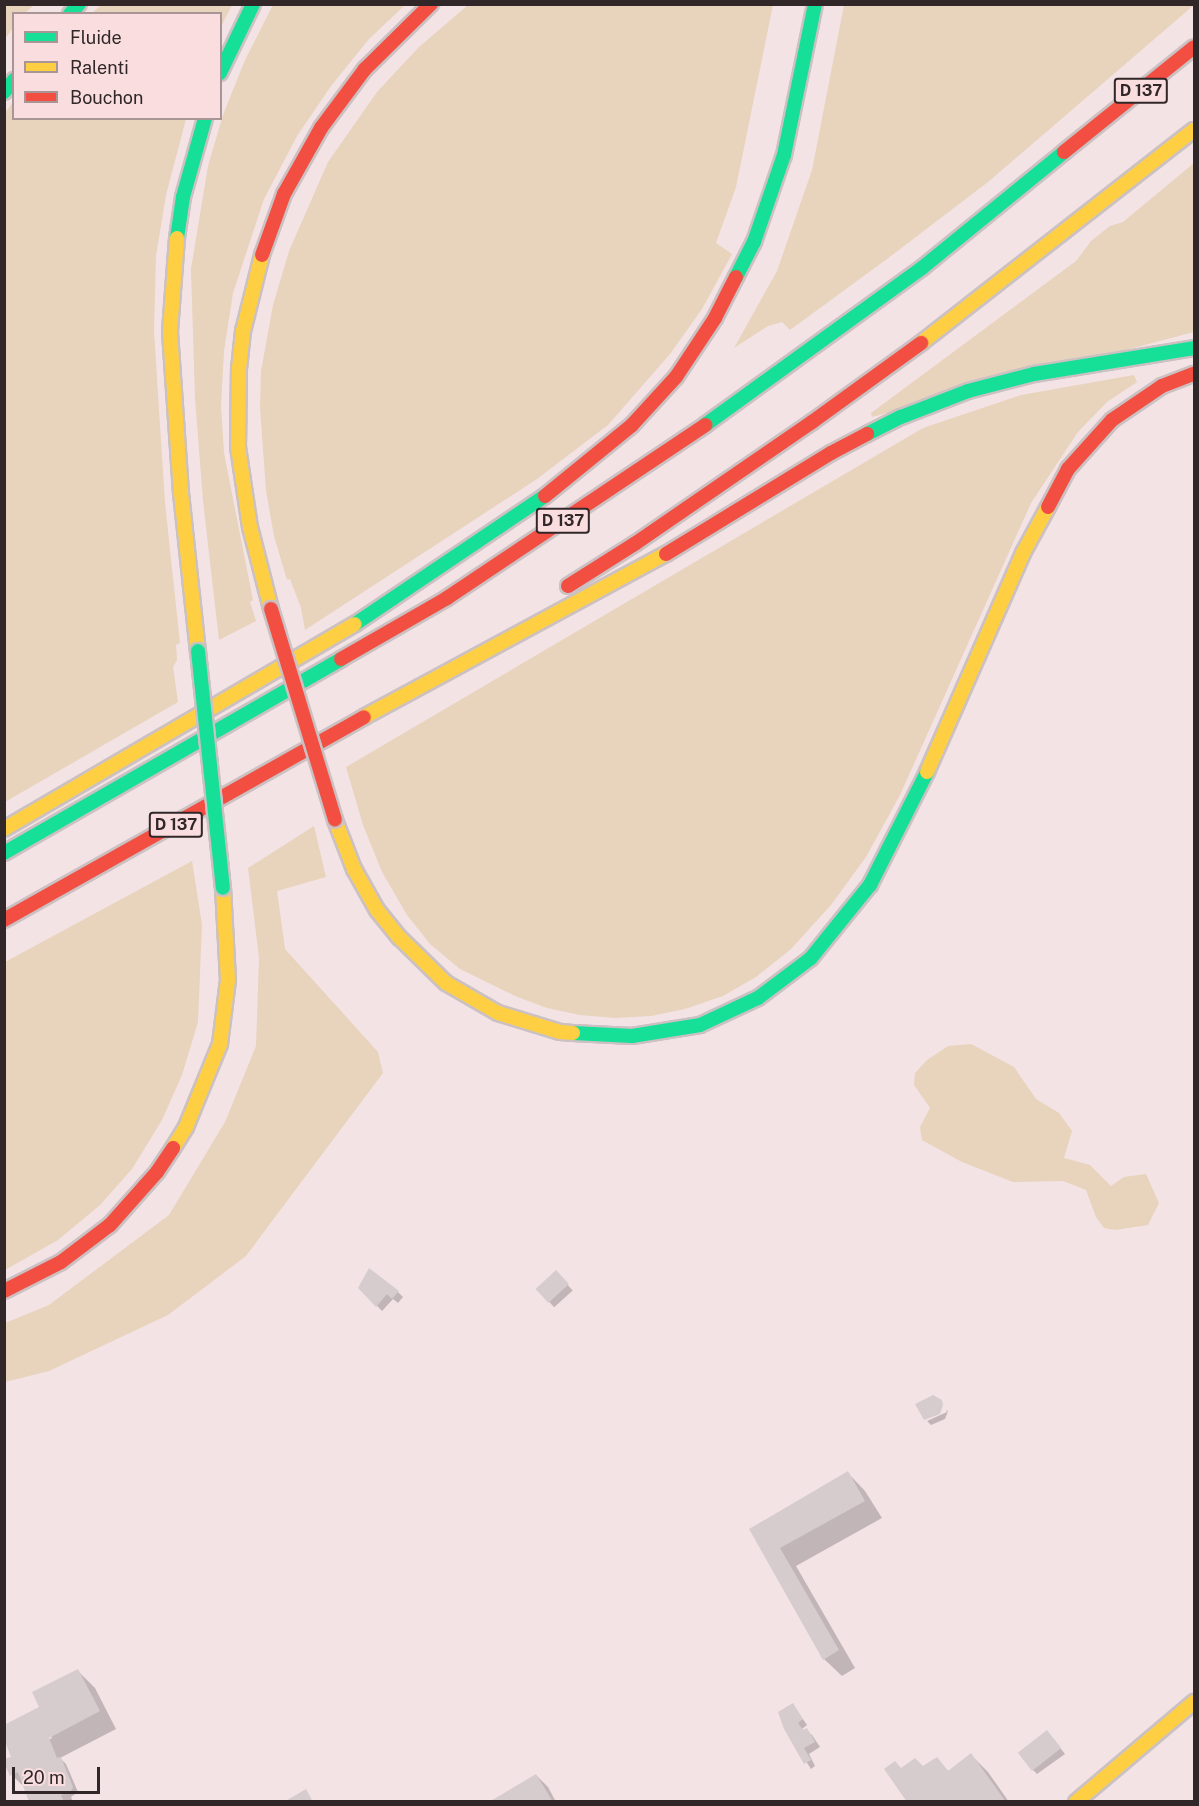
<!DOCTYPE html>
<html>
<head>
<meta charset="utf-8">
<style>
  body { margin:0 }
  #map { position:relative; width:1199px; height:1806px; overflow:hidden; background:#f3e3e5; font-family:"Public Sans",sans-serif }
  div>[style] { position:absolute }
  .green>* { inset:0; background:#e8d3bc }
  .shadow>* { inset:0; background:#0003; transform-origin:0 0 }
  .building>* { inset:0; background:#d6ccce; transform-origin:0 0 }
  .roads { filter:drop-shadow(2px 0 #ccc1c2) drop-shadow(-2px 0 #ccc1c2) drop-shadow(0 2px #ccc1c2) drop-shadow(0 -2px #ccc1c2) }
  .fast>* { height:14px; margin:-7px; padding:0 7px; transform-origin:7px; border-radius:7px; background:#16e098 }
  .slow>* { height:14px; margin:-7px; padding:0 7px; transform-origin:7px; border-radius:7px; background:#ffcf43 }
  .jam>* { height:14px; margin:-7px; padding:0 7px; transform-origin:7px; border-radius:7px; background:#f24e42 }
  .bridges { filter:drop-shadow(2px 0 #ccc1c2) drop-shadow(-2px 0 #ccc1c2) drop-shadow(0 2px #ccc1c2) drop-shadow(0 -2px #ccc1c2) }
  .fast-bridge>* { height:14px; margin:-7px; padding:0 7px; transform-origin:7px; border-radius:7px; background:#16e098 }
  .jam-bridge>* { height:14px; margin:-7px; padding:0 7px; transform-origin:7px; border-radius:7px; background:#f24e42 }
  span { translate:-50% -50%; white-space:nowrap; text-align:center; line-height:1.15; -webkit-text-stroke:6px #f9dddf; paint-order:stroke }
  .shield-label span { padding:2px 4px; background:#f9dddf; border:2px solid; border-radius:4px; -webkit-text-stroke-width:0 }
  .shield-label { font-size:16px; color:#312728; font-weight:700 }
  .frame { position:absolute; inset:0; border:6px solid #312728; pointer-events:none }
  .legend { position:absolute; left:12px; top:12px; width:210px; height:108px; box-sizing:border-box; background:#f9dddf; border:2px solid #a99496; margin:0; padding:8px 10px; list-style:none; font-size:18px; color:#312728 }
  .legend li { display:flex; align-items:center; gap:12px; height:30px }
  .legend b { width:30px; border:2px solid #a99496 }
  .scale { position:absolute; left:12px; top:1767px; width:88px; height:27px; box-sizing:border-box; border:3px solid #312728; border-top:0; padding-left:8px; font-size:18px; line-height:21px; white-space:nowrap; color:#312728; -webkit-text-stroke:4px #f9dddf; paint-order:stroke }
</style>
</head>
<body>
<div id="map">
  <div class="green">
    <div style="clip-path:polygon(5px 4px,34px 5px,25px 13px,14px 14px,13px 28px,5px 39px)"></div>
    <div style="clip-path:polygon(101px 5px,232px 5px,221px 27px,220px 14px,91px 14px)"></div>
    <div style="clip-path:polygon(273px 5px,405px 5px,369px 39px,331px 86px,297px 136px,264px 199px,233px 293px,224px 351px,221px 406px,224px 453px,253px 600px,250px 602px,256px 621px,219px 640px,203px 501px,195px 398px,191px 269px,208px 166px,223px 115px,245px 60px)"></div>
    <div style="clip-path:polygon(468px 5px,773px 5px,736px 187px,716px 243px,732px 254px,702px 309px,670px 354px,608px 425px,537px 479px,305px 630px,301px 608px,290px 579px,287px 580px,274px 536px,266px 491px,260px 407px,261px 371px,273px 305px,289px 251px,328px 162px,377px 92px,419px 47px)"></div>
    <div style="clip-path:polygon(844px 5px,1194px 5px,988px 182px,887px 259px,790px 330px,782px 322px,768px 326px,734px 348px,777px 271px,812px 170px)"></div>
    <div style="clip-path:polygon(13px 102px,14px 118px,186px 119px,166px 195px,156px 256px,154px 331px,165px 503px,180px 643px,176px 645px,177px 660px,173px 667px,178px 702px,5px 802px,4px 114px)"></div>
    <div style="clip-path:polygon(1194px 163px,1194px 332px,872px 417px,871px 413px,1076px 261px,1091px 241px,1110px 226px,1123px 222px)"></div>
    <div style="clip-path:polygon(1134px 375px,1137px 382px,1107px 402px,1078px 432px,1031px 503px,900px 795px,866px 857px,831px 905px,791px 949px,756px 977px,723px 996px,685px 1009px,651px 1016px,615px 1018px,580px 1015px,547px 1008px,515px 996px,460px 969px,430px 944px,407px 915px,382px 872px,363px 825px,346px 767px,923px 428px,1021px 395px)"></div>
    <div style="clip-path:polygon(314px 826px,326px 877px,277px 891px,285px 949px,378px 1052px,383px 1073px,246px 1256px,168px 1315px,49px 1371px,5px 1382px,5px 1323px,49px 1305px,169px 1215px,225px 1122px,256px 1046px,259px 958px,248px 868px)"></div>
    <div style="clip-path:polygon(192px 861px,202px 925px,198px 1022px,182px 1075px,162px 1120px,132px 1169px,100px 1205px,58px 1240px,5px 1270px,5px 962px)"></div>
    <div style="clip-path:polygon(971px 1044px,1014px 1067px,1036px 1099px,1059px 1113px,1072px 1131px,1064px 1158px,1090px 1165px,1111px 1186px,1124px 1177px,1146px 1174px,1159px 1203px,1148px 1225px,1115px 1230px,1104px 1228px,1096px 1217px,1086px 1190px,1063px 1181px,1013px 1182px,962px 1162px,922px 1140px,920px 1127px,930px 1108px,914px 1085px,915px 1073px,927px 1060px,948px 1046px)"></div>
  </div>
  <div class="shadow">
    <div style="left:556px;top:1272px;width:25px;height:25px;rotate:48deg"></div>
    <div style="clip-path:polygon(360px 1288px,398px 1292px,403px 1297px,398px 1303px,393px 1299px,382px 1311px)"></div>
    <div style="clip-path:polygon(946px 1410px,948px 1411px,945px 1419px,931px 1425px,927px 1421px,947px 1412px)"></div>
    <div style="clip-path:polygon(848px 1473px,865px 1491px,882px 1518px,796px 1566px,855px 1668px,842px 1676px,824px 1659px,751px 1530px)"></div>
    <div style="clip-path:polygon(evenodd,78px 1671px,95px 1688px,116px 1729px,60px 1758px,66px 1764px,78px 1792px,71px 1797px,73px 1802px,31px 1802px,27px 1790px,12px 1775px,13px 1758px,41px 1708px,78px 1671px,51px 1735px,52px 1738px,34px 1747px,51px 1735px)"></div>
    <div style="clip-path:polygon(793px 1705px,807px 1725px,802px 1729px,812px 1735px,820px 1747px,809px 1754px,815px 1766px,811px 1769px,785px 1729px)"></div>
    <div style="clip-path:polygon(1047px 1732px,1065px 1754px,1037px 1774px,1032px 1769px)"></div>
    <div style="clip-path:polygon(971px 1755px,988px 1772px,1009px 1802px,909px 1802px,902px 1770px,923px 1768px,937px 1759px,950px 1773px)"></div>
    <div style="clip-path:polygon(536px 1775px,548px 1787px,556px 1802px,492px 1802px)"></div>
  </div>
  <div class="building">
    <div style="clip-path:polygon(369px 1268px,399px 1291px,392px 1299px,387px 1294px,376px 1307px,358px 1288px)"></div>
    <div style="left:556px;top:1270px;width:19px;height:28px;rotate:47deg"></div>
    <div style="clip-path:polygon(933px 1395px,942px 1400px,943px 1405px,940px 1414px,924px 1420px,915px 1404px)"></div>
    <div style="clip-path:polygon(848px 1471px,865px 1501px,780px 1548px,839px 1650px,823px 1660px,749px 1529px)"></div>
    <div style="clip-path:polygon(78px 1669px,100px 1711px,49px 1738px,57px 1758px,61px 1757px,73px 1787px,71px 1791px,61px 1795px,64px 1802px,29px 1802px,18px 1772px,10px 1776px,4px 1763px,4px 1759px,11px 1757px,4px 1739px,4px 1725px,39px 1707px,32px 1692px)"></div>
    <div style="clip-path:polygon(793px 1703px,803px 1719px,798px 1723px,803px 1730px,807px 1728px,815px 1742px,804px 1748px,811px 1760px,804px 1764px,784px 1729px,778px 1712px)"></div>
    <div style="left:1047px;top:1730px;width:23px;height:37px;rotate:52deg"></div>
    <div style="clip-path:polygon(971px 1753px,1006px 1802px,907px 1802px,884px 1769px,895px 1761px,901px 1768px,915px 1758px,923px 1766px,937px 1757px,948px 1771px)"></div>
    <div style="clip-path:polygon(536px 1774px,553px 1802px,489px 1802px)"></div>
    <div style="clip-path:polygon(306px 1789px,313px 1802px,284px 1802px)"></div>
  </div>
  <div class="roads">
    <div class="fast">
      <div style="left:70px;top:14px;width:13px;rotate:-48deg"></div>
      <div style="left:220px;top:73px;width:76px;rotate:-64.4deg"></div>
      <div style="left:4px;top:92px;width:16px;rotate:-50deg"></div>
      <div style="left:177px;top:238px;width:41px;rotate:-81.7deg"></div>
      <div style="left:183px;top:197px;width:82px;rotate:-74.4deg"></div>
      <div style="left:736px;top:277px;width:39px;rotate:-63deg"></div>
      <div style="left:754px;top:242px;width:92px;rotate:-71deg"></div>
      <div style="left:784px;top:155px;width:154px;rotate:-78.4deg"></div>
      <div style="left:705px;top:425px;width:268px;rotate:-35.9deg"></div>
      <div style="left:922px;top:268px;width:183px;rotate:-39.2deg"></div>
      <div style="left:867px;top:434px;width:38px;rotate:-27deg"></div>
      <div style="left:901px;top:417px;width:72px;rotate:-21.2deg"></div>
      <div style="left:968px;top:391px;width:68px;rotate:-14.4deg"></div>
      <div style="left:1034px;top:374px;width:162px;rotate:-9.2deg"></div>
      <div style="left:355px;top:624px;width:229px;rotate:-34deg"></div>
      <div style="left:4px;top:853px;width:389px;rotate:-29.9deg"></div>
      <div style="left:573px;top:1033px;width:59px;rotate:2.9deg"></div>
      <div style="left:632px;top:1036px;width:69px;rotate:-9.2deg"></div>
      <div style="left:700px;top:1025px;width:64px;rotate:-25deg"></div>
      <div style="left:758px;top:998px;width:66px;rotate:-37deg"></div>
      <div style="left:811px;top:958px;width:94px;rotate:-51.1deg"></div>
      <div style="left:870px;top:885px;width:127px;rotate:-63.2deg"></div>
    </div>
    <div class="slow">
      <div style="left:177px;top:238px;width:94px;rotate:94.3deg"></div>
      <div style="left:170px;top:332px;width:161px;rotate:86.1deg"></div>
      <div style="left:181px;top:493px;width:159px;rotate:83.9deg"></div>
      <div style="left:262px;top:255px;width:78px;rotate:104deg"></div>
      <div style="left:243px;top:331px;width:36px;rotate:96deg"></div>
      <div style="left:239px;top:367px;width:80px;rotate:90.7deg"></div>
      <div style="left:238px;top:447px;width:81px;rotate:81.5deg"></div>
      <div style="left:250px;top:527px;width:85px;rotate:75.6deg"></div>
      <div style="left:921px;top:343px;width:346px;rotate:-38deg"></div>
      <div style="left:364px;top:717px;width:343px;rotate:-28.4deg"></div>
      <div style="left:927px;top:772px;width:239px;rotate:-66.3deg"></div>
      <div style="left:1023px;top:553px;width:52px;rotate:-61.5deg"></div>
      <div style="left:335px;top:820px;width:53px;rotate:68.8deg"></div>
      <div style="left:354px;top:869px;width:47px;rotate:60.7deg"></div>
      <div style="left:377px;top:910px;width:36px;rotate:51deg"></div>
      <div style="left:400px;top:938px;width:64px;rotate:44.4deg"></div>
      <div style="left:446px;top:983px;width:60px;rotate:30deg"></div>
      <div style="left:498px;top:1013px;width:65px;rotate:17deg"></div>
      <div style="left:560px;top:1032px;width:13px;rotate:4deg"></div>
      <div style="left:4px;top:829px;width:406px;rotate:-30.3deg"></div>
      <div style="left:173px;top:1148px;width:25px;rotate:-58deg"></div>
      <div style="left:186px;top:1127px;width:90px;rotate:-67.7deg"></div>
      <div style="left:220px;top:1044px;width:64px;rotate:-82.9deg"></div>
      <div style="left:228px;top:980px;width:92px;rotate:-93.1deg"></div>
      <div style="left:1076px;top:1802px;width:155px;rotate:-40.3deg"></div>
    </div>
    <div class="jam">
      <div style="left:1064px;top:152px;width:167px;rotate:-38.9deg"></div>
      <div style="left:262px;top:255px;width:65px;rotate:-70.2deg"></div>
      <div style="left:284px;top:194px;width:76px;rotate:-60.7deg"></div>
      <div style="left:321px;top:128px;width:74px;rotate:-53.3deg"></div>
      <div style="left:365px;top:69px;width:93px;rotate:-44.6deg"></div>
      <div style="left:545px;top:496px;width:112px;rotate:-39.2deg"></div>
      <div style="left:632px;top:425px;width:65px;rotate:-47.5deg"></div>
      <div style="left:676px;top:377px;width:71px;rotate:-56.5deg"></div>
      <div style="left:715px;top:318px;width:46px;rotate:-62.9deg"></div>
      <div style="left:1048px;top:507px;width:43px;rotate:-62.2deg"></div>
      <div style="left:1068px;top:469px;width:66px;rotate:-48.1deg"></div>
      <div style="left:1112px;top:420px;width:60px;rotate:-34.2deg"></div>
      <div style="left:1162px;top:386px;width:34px;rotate:-21deg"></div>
      <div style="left:666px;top:554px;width:193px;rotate:-31.5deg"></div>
      <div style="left:831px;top:453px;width:41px;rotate:-27.8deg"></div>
      <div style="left:568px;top:586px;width:80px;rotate:-32.3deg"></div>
      <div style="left:636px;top:543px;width:214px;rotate:-34.5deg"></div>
      <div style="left:812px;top:422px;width:135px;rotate:-35.9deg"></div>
      <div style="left:341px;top:659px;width:122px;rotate:-29.9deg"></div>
      <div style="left:447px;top:598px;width:311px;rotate:-33.8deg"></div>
      <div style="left:4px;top:920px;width:413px;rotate:-29.4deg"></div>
      <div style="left:4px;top:1291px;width:64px;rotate:-27deg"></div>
      <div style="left:61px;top:1262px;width:61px;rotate:-37.1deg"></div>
      <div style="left:110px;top:1225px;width:71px;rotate:-48.4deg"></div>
      <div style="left:157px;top:1172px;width:29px;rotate:-56deg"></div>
    </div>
  </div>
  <div class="bridges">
    <div class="fast-bridge">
      <div style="left:198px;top:651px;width:238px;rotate:84deg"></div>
    </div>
    <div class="jam-bridge">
      <div style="left:271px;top:609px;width:220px;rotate:73.1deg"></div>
    </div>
  </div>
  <div class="shield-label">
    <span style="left:1141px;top:91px">D 137</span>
    <span style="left:563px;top:521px">D 137</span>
    <span style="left:176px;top:825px">D 137</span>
  </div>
  <div class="frame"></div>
  <ul class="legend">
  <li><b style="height:8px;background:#16e098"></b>Fluide</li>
  <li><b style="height:8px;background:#ffcf43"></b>Ralenti</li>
  <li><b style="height:8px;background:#f24e42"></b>Bouchon</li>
  </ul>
  <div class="scale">20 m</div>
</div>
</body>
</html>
